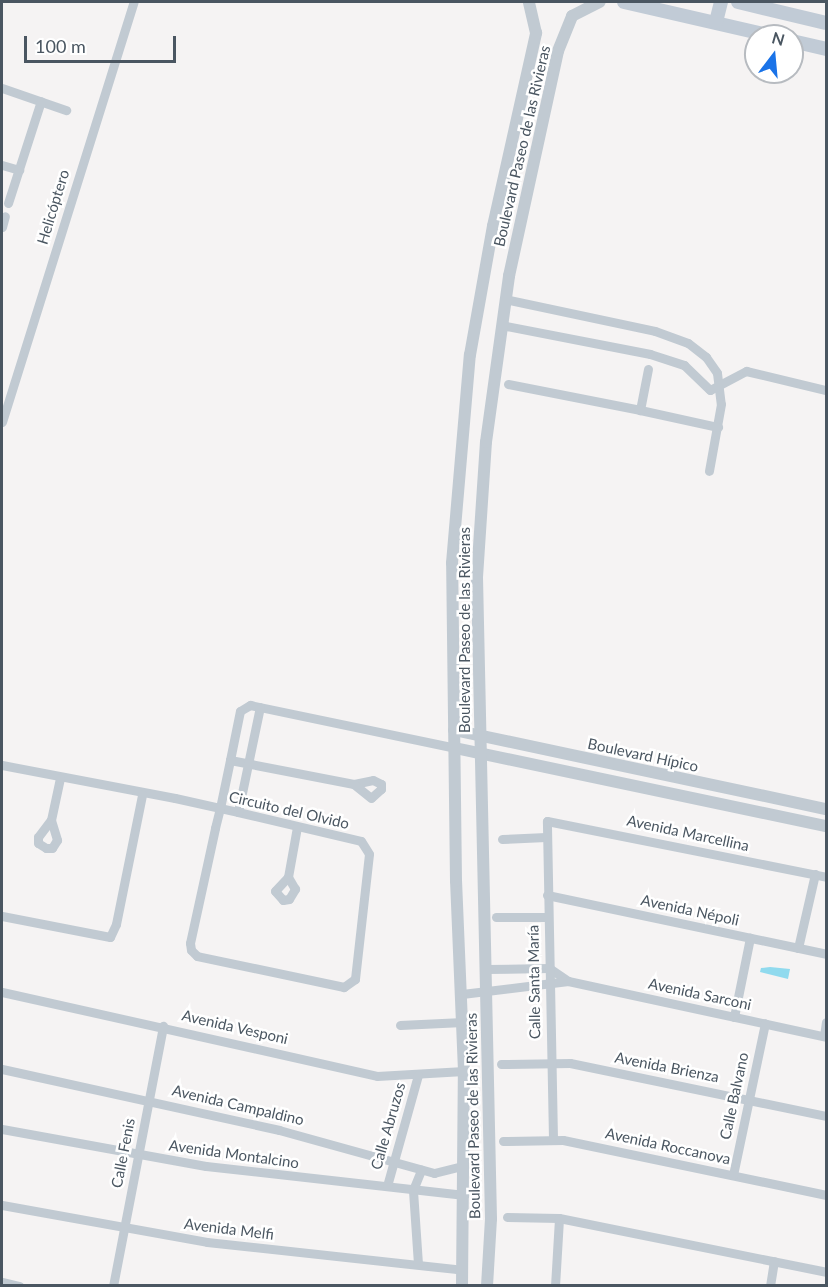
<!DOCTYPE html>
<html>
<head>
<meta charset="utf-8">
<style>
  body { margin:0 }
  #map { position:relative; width:828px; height:1287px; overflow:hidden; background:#f5f3f3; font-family:Lato,sans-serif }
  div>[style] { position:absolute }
  .water>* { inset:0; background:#90daee }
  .minor>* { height:9px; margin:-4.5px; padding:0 4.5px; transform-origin:4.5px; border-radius:4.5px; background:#c1cad2 }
  .tertiary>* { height:12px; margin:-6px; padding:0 6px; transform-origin:6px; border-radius:6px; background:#c1cad2 }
  .secondary>* { height:14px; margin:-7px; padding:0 7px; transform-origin:7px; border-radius:7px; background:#c1cbd6 }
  span { translate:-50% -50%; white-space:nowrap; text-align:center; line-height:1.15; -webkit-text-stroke:5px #fff; paint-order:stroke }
  .street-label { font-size:15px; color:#4a5661 }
  .frame { position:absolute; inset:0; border:3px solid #4a5661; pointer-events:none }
  .north { position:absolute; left:744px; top:24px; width:60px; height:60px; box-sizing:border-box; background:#fff; border:2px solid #b7bbc0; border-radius:50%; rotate:16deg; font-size:16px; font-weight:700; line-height:24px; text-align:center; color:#4a5661 }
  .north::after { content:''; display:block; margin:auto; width:21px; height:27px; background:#1a73e8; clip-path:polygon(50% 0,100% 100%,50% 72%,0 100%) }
  .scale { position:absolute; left:24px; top:36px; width:152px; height:27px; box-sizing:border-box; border:3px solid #4a5661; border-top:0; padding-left:8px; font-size:18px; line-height:21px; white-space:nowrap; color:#4a5661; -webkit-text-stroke:4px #fff; paint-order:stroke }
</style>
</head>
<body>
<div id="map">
  <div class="water">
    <div style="clip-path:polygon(770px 967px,790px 969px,788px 979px,760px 972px,761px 968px)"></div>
  </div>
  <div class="minor">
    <div style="left:2px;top:88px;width:68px;rotate:19deg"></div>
    <div style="left:2px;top:165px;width:18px;rotate:16deg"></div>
    <div style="left:8px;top:203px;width:107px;rotate:-72.1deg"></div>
    <div style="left:2px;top:227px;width:11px;rotate:-75deg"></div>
    <div style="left:505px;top:299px;width:153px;rotate:12deg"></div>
    <div style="left:655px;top:331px;width:35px;rotate:20deg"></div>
    <div style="left:688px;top:343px;width:23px;rotate:38deg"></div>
    <div style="left:706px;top:357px;width:19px;rotate:55deg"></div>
    <div style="left:717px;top:373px;width:31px;rotate:83deg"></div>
    <div style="left:721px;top:404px;width:68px;rotate:100.2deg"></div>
    <div style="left:501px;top:325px;width:152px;rotate:11deg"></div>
    <div style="left:650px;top:354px;width:36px;rotate:18deg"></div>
    <div style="left:684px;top:365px;width:36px;rotate:44deg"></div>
    <div style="left:710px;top:390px;width:41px;rotate:-27.8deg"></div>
    <div style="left:746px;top:371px;width:82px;rotate:13.4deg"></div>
    <div style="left:648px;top:369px;width:42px;rotate:101deg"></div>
    <div style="left:640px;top:410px;width:80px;rotate:12.3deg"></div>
    <div style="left:508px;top:384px;width:135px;rotate:11.1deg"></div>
    <div style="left:2px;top:422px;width:440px;rotate:-72.6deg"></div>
    <div style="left:230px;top:760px;width:126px;rotate:11deg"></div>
    <div style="left:354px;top:784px;width:19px;rotate:-12deg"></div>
    <div style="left:373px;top:780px;width:9px;rotate:27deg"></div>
    <div style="left:381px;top:784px;width:5px;rotate:90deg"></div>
    <div style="left:381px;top:789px;width:13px;rotate:138deg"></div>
    <div style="left:371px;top:798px;width:22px;rotate:-141deg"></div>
    <div style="left:2px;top:765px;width:176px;rotate:10.8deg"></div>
    <div style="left:175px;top:798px;width:65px;rotate:12.5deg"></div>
    <div style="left:238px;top:812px;width:126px;rotate:13.3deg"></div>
    <div style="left:361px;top:841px;width:15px;rotate:58deg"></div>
    <div style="left:369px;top:854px;width:126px;rotate:96.4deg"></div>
    <div style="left:355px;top:979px;width:14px;rotate:144deg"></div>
    <div style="left:344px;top:987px;width:150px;rotate:-168.1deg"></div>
    <div style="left:197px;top:956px;width:8px;rotate:-135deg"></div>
    <div style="left:191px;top:950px;width:7px;rotate:-98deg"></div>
    <div style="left:190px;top:943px;width:118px;rotate:-77.7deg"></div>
    <div style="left:215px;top:828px;width:21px;rotate:-76deg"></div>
    <div style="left:220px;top:808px;width:49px;rotate:-78.2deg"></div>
    <div style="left:230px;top:760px;width:50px;rotate:-78.5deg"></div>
    <div style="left:240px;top:711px;width:12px;rotate:-31deg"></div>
    <div style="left:250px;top:705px;width:209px;rotate:11.8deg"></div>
    <div style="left:238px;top:812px;width:107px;rotate:-78.2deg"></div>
    <div style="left:51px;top:820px;width:21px;rotate:73deg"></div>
    <div style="left:57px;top:840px;width:9px;rotate:122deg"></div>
    <div style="left:52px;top:848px;width:6px;rotate:180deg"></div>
    <div style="left:46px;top:848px;width:9px;rotate:-148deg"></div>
    <div style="left:38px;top:843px;width:6px;rotate:-90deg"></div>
    <div style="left:38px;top:837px;width:21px;rotate:-53deg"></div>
    <div style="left:51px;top:820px;width:43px;rotate:-77.9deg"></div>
    <div style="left:502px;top:839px;width:44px;rotate:-2.6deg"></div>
    <div style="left:288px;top:877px;width:19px;rotate:133deg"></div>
    <div style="left:275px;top:891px;width:12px;rotate:48deg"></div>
    <div style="left:283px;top:900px;width:6px;rotate:-9deg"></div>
    <div style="left:289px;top:899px;width:12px;rotate:-59deg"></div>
    <div style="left:295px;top:889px;width:14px;rotate:-120deg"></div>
    <div style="left:288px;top:877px;width:51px;rotate:-79.8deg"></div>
    <div style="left:547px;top:895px;width:285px;rotate:11.9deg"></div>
    <div style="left:2px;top:916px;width:110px;rotate:11deg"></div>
    <div style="left:110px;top:937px;width:14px;rotate:-65deg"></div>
    <div style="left:116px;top:924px;width:132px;rotate:-78.6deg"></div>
    <div style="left:496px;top:917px;width:52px"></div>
    <div style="left:798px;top:948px;width:76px;rotate:-77.1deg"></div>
    <div style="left:486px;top:969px;width:63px;rotate:-0.9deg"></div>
    <div style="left:549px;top:968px;width:23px;rotate:34deg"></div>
    <div style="left:568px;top:981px;width:264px;rotate:12.2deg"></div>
    <div style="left:2px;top:992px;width:384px;rotate:12.6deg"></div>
    <div style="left:377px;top:1076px;width:87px;rotate:-3.3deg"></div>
    <div style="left:462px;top:994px;width:107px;rotate:-7deg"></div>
    <div style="left:734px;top:1017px;width:81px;rotate:-78.6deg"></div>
    <div style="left:400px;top:1025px;width:63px;rotate:-2.7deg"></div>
    <div style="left:824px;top:1036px;width:14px;rotate:-82deg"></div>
    <div style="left:501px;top:1064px;width:69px;rotate:-0.8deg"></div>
    <div style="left:570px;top:1063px;width:261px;rotate:11.7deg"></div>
    <div style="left:2px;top:1069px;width:284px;rotate:12.4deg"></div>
    <div style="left:279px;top:1130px;width:161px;rotate:15.5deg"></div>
    <div style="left:434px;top:1173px;width:32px;rotate:-14deg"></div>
    <div style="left:2px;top:1129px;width:207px;rotate:10.3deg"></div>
    <div style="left:206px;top:1166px;width:260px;rotate:6.4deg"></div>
    <div style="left:553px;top:1139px;width:318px;rotate:-91.1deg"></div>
    <div style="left:547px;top:821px;width:285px;rotate:11.3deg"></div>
    <div style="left:503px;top:1141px;width:60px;rotate:-1deg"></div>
    <div style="left:563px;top:1140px;width:269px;rotate:11.8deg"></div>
    <div style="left:733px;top:1175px;width:155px;rotate:-78.1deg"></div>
    <div style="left:387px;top:1186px;width:115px;rotate:-74.4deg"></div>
    <div style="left:2px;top:1205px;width:208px;rotate:10.2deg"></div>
    <div style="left:207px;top:1242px;width:249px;rotate:6.2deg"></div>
    <div style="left:507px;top:1217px;width:52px;rotate:1.1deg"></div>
    <div style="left:418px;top:1264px;width:74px;rotate:-93.9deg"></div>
    <div style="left:413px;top:1190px;width:22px;rotate:-68deg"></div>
    <div style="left:2px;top:1282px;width:18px;rotate:13deg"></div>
    <div style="left:113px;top:1286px;width:265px;rotate:-79.1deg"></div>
    <div style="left:555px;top:1286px;width:68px;rotate:-86.6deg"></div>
    <div style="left:559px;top:1218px;width:272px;rotate:11.4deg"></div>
    <div style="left:770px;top:1286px;width:25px;rotate:-81deg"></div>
  </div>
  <div class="tertiary">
    <div style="left:454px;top:730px;width:380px;rotate:12deg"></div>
    <div style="left:455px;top:748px;width:379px;rotate:11.9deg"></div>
    <div style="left:462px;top:1286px;width:215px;rotate:-89.5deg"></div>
    <div style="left:464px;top:1071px;width:190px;rotate:-92.4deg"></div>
    <div style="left:456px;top:881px;width:318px;rotate:-90.7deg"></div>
    <div style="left:452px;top:563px;width:209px;rotate:-85.1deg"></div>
    <div style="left:470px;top:355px;width:131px;rotate:-79.9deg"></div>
    <div style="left:493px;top:226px;width:198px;rotate:-77.4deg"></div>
    <div style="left:536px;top:33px;width:32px;rotate:-103deg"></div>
    <div style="left:487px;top:1286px;width:67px;rotate:-86.6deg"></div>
    <div style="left:491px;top:1219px;width:642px;rotate:-91.25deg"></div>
    <div style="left:477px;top:577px;width:135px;rotate:-86.2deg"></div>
    <div style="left:486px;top:442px;width:168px;rotate:-82.1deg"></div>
    <div style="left:509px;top:276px;width:230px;rotate:-77.7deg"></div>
    <div style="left:558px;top:51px;width:38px;rotate:-68deg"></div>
    <div style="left:572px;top:16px;width:31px;rotate:-27deg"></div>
  </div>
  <div class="secondary">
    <div style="left:624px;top:2px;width:153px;rotate:12.9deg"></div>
    <div style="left:738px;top:2px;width:90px;rotate:13.4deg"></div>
    <div style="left:716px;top:22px;width:21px;rotate:-76deg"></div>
    <div style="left:792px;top:41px;width:35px;rotate:13deg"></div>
  </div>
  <div class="street-label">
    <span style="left:522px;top:146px;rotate:-77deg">Boulevard Paseo de las Rivieras</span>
    <span style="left:53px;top:207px;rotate:-73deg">Helicóptero</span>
    <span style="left:465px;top:630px;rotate:-90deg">Boulevard Paseo de las Rivieras</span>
    <span style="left:643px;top:755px;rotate:12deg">Boulevard Hípico</span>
    <span style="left:289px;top:810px;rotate:13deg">Circuito del Olvido</span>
    <span style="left:688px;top:833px;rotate:12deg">Avenida Marcellina</span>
    <span style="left:690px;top:910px;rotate:12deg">Avenida Népoli</span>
    <span style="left:534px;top:982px;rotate:-91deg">Calle Santa María</span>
    <span style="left:700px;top:994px;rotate:12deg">Avenida Sarconi</span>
    <span style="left:235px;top:1027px;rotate:13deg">Avenida Vesponi</span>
    <span style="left:667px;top:1067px;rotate:11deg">Avenida Brienza</span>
    <span style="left:734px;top:1096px;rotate:-78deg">Calle Balvano</span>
    <span style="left:238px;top:1105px;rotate:13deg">Avenida Campaldino</span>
    <span style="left:473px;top:1116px;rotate:-91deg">Boulevard Paseo de las Rivieras</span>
    <span style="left:388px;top:1126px;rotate:-74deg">Calle Abruzos</span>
    <span style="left:668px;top:1146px;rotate:12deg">Avenida Roccanova</span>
    <span style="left:123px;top:1153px;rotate:-79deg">Calle Fenis</span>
    <span style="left:234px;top:1154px;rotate:8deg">Avenida Montalcino</span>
    <span style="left:229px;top:1229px;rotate:7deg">Avenida Melfi</span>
  </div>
  <div class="frame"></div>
  <div class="north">N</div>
  <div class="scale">100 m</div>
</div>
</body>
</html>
